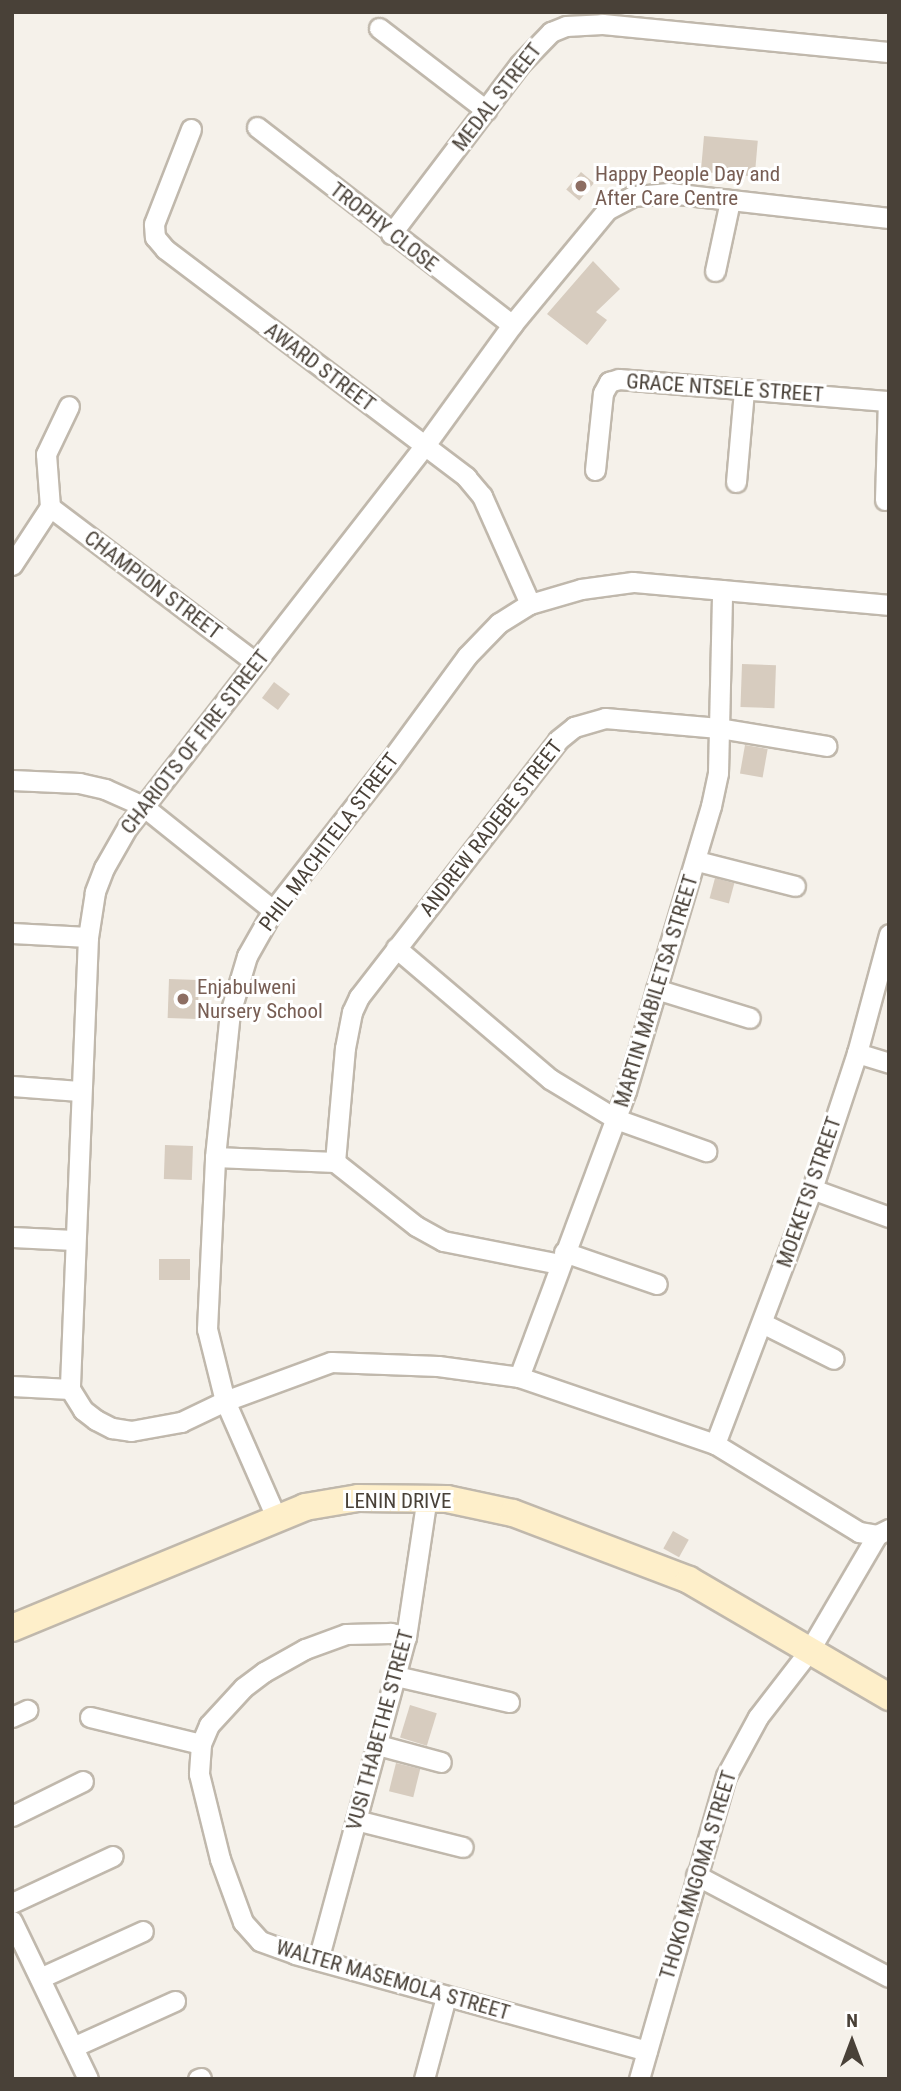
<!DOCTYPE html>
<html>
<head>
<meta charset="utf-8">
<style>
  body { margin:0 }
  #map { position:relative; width:901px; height:2091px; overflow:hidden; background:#f5f1ea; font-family:"Roboto Condensed",sans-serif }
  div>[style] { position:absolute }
  .building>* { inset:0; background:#d7ccbf; transform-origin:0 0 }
  .roads { filter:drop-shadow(2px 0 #c0b8ac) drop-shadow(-2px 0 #c0b8ac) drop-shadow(0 2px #c0b8ac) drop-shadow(0 -2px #c0b8ac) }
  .street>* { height:19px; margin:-9.5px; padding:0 9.5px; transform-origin:9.5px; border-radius:9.5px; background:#fff }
  .secondary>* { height:26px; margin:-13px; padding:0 13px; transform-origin:13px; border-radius:13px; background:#feefca }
  .dots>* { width:19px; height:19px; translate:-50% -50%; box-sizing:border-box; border:4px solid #fff; border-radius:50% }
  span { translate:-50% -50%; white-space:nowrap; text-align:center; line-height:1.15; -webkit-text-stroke:6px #fff; paint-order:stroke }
  .street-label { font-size:21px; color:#494138 }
  .education-label { font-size:21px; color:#785e54 }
  .left { translate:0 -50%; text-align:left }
  .frame { position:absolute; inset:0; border:14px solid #494138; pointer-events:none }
  .north { position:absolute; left:817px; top:2007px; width:70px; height:70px; -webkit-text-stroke:5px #fff; paint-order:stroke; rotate:0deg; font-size:19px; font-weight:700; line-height:28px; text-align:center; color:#494138 }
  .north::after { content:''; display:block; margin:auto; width:24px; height:32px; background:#494138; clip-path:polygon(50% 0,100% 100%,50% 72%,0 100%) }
</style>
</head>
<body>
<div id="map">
  <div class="building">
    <div style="left:704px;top:136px;width:54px;height:36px;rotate:5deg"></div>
    <div style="left:581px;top:172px;width:17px;height:23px;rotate:40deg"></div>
    <div style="clip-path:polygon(593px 261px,620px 289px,596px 312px,607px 320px,587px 345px,547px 314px)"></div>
    <div style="left:742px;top:664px;width:34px;height:43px;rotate:2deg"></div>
    <div style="left:274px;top:682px;width:20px;height:20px;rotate:37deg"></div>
    <div style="left:745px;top:745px;width:23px;height:29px;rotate:10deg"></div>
    <div style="left:715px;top:878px;width:20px;height:21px;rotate:15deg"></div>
    <div style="left:169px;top:979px;width:30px;height:39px;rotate:2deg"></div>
    <div style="left:165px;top:1145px;width:28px;height:34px;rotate:2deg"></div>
    <div style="left:190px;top:1259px;width:21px;height:31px;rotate:90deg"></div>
    <div style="left:673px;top:1531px;width:18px;height:20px;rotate:29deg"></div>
    <div style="left:410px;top:1705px;width:28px;height:34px;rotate:17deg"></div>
    <div style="left:396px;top:1763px;width:25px;height:29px;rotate:14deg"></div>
  </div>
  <div class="roads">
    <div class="street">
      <div style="left:379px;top:28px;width:135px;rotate:37.5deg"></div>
      <div style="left:257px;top:127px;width:323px;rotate:37.8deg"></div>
      <div style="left:191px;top:129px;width:102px;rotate:111.3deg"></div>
      <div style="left:154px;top:224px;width:13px;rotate:86deg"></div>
      <div style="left:155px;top:237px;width:16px;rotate:50deg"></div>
      <div style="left:165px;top:249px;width:378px;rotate:37.1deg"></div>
      <div style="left:466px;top:477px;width:25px;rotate:50deg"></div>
      <div style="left:482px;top:496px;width:118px;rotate:66deg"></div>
      <div style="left:889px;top:218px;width:221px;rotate:-173.5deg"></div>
      <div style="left:669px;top:193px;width:36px;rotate:175deg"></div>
      <div style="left:633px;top:196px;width:30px;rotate:152deg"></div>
      <div style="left:607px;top:210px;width:149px;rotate:129.6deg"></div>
      <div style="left:512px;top:325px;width:148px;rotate:125.9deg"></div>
      <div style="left:425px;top:445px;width:483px;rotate:127.9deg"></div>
      <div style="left:128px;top:826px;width:48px;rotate:119.7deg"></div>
      <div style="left:104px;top:868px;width:26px;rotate:111deg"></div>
      <div style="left:95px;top:892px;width:46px;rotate:98.8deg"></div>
      <div style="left:88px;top:937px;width:452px;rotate:92.3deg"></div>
      <div style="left:70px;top:1389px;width:25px;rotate:58deg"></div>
      <div style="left:83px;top:1410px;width:16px;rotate:38deg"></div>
      <div style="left:96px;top:1420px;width:18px;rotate:27deg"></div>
      <div style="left:112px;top:1428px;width:19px;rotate:9deg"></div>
      <div style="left:131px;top:1431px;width:51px;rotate:-10.2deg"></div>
      <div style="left:181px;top:1422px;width:49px;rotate:-25.5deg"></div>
      <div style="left:225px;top:1401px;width:113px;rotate:-20.2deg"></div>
      <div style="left:331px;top:1362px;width:107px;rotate:2.1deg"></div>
      <div style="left:438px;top:1366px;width:82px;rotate:7.7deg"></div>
      <div style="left:519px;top:1377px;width:207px;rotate:18.9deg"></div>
      <div style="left:715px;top:1444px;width:169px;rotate:31.4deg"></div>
      <div style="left:859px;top:1532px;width:18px;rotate:9deg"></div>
      <div style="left:877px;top:1535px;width:13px;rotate:-27deg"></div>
      <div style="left:391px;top:234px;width:213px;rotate:-52.8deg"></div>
      <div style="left:520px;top:64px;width:45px;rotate:-45.9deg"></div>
      <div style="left:551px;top:32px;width:16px;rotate:-22deg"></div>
      <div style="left:566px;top:26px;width:36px;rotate:-3deg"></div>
      <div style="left:602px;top:24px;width:288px;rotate:5.6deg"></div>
      <div style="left:715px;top:271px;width:72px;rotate:-77.9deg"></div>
      <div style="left:595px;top:470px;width:77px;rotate:-84.1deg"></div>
      <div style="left:603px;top:393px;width:13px;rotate:-61deg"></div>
      <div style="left:609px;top:382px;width:10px;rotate:-17deg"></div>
      <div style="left:619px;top:379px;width:271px;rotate:4.7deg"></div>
      <div style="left:736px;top:482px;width:92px;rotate:-85deg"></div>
      <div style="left:885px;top:500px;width:99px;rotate:-88.3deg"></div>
      <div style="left:50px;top:507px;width:258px;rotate:37.1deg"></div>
      <div style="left:12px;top:565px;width:69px;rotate:-56.8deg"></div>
      <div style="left:50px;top:507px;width:53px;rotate:-94.3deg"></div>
      <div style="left:46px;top:454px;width:53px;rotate:-64.4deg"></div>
      <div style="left:12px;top:780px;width:67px;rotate:2.6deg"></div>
      <div style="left:79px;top:783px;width:27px;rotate:13deg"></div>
      <div style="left:105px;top:789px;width:42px;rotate:24.1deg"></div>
      <div style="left:143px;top:806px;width:166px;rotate:38.7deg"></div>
      <div style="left:697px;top:861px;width:101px;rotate:14.3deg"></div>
      <div style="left:12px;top:933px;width:76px;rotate:3deg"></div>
      <div style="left:396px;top:948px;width:202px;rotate:40.4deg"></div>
      <div style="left:550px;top:1079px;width:77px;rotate:31.2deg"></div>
      <div style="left:616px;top:1119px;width:96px;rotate:19.6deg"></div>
      <div style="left:656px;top:989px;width:98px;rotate:17.1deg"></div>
      <div style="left:857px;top:1053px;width:34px;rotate:17deg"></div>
      <div style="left:12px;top:1086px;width:68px;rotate:4.2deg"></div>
      <div style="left:215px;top:1157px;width:120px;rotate:2.4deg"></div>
      <div style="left:335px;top:1162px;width:103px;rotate:38.3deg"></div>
      <div style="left:416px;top:1226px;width:31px;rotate:29deg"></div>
      <div style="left:443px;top:1241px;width:118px;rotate:11.2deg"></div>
      <div style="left:335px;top:1162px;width:114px;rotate:-85deg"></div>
      <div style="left:345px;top:1048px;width:37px;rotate:-79deg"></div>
      <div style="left:352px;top:1012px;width:17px;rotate:-65deg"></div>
      <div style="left:359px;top:997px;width:325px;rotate:-52.2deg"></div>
      <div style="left:558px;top:740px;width:21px;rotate:-39deg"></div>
      <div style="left:574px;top:727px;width:32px;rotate:-16deg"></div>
      <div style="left:605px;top:718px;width:114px;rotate:5deg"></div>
      <div style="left:719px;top:728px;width:109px;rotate:9.5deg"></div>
      <div style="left:812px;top:1189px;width:82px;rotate:20deg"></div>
      <div style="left:12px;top:1237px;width:62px;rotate:2.8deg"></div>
      <div style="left:564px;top:1252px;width:98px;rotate:19deg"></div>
      <div style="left:762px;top:1323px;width:80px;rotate:26.6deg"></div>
      <div style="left:519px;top:1377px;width:305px;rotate:-69.5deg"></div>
      <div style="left:626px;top:1091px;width:297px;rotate:-73.4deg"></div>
      <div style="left:711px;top:806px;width:34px;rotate:-78deg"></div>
      <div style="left:718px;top:773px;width:183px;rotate:-88.7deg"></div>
      <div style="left:12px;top:1386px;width:58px;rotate:3deg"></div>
      <div style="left:715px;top:1444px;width:273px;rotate:-69.2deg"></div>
      <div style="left:812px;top:1189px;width:143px;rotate:-71.7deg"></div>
      <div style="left:857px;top:1053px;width:123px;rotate:-74.9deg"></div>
      <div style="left:276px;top:1517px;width:127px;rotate:-113.7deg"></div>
      <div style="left:225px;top:1401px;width:74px;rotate:-104deg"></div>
      <div style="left:207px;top:1329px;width:172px;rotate:-87.3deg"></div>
      <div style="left:215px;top:1157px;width:145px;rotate:-84.1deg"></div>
      <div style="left:230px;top:1013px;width:59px;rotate:-73.4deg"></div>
      <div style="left:247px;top:956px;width:53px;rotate:-60.5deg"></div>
      <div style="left:273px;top:910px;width:189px;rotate:-51.9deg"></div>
      <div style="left:390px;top:761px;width:130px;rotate:-53.7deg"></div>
      <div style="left:467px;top:656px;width:46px;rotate:-45.9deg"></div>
      <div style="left:499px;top:623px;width:36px;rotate:-32deg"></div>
      <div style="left:530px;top:604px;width:53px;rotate:-16.4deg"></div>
      <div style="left:581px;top:589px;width:52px;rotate:-7.7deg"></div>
      <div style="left:633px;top:582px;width:257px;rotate:5.1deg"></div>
      <div style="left:406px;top:1637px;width:16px;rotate:-165deg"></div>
      <div style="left:391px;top:1633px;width:45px;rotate:178.7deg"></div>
      <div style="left:346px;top:1634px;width:44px;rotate:159.9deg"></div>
      <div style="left:305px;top:1649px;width:47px;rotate:150.7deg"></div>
      <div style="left:264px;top:1672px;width:26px;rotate:143deg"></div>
      <div style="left:243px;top:1688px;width:50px;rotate:132.6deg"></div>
      <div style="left:209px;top:1725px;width:21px;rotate:113deg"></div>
      <div style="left:201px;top:1744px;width:30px;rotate:94deg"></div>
      <div style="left:199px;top:1774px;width:88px;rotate:76.1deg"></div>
      <div style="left:220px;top:1859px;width:67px;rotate:69.9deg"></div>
      <div style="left:243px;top:1922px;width:25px;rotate:48deg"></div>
      <div style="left:260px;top:1941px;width:37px;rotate:20deg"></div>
      <div style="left:295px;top:1954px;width:365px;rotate:15.4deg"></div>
      <div style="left:396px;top:1676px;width:116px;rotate:13deg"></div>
      <div style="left:12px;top:1717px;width:17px;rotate:-25deg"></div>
      <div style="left:90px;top:1717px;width:114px;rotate:13.7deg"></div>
      <div style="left:378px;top:1745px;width:65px;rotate:15.1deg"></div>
      <div style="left:12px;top:1816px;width:79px;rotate:-26.2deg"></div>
      <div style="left:356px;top:1820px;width:110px;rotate:14.2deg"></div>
      <div style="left:696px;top:1875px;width:218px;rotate:27.9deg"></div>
      <div style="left:12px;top:1903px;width:111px;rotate:-25deg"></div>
      <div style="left:12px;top:1921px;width:175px;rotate:64.3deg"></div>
      <div style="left:318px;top:1960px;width:335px;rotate:-74.8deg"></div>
      <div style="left:406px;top:1637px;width:142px;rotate:-81.5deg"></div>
      <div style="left:40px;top:1978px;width:113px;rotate:-24.5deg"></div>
      <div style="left:73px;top:2047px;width:112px;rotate:-24.3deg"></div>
      <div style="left:198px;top:2079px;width:3px;rotate:-18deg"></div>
      <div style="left:424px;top:2079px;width:85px;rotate:-75deg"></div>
      <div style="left:639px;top:2079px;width:315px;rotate:-74deg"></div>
      <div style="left:726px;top:1776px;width:67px;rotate:-61.5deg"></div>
      <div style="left:758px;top:1717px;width:83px;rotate:-52.3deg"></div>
      <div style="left:809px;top:1651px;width:134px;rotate:-59.6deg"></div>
    </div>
    <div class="secondary">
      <div style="left:12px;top:1628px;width:317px;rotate:-22.4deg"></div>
      <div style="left:305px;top:1507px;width:54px;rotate:-9.6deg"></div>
      <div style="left:358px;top:1498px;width:89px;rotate:0.6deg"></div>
      <div style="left:447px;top:1499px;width:67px;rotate:12deg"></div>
      <div style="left:513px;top:1513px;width:188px;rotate:20.8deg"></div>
      <div style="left:689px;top:1580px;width:232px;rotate:30.3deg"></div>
    </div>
  </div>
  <div class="dots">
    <div style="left:581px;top:186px;background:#8d6e63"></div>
    <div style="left:183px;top:999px;background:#8d6e63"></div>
  </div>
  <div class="street-label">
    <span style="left:497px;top:97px;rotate:-52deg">MEDAL STREET</span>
    <span style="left:384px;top:227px;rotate:38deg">TROPHY CLOSE</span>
    <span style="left:320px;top:367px;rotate:37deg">AWARD STREET</span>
    <span style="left:725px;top:388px;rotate:4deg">GRACE NTSELE STREET</span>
    <span style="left:153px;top:585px;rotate:37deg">CHAMPION STREET</span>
    <span style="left:195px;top:742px;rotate:-52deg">CHARIOTS OF FIRE STREET</span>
    <span style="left:491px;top:828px;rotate:-52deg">ANDREW RADEBE STREET</span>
    <span style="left:329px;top:842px;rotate:-53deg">PHIL MACHITELA STREET</span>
    <span style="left:656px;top:991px;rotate:-73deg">MARTIN MABILETSA STREET</span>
    <span style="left:809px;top:1192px;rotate:-71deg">MOEKETSI STREET</span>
    <span style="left:398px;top:1501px">LENIN DRIVE</span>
    <span style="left:380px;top:1730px;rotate:-75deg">VUSI THABETHE STREET</span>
    <span style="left:698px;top:1875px;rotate:-73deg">THOKO MNGOMA STREET</span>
    <span style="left:393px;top:1980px;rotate:16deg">WALTER MASEMOLA STREET</span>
  </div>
  <div class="education-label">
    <span class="left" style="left:595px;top:186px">Happy People Day and<br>After Care Centre</span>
    <span class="left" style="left:197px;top:999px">Enjabulweni<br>Nursery School</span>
  </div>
  <div class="frame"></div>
  <div class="north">N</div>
</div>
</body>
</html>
